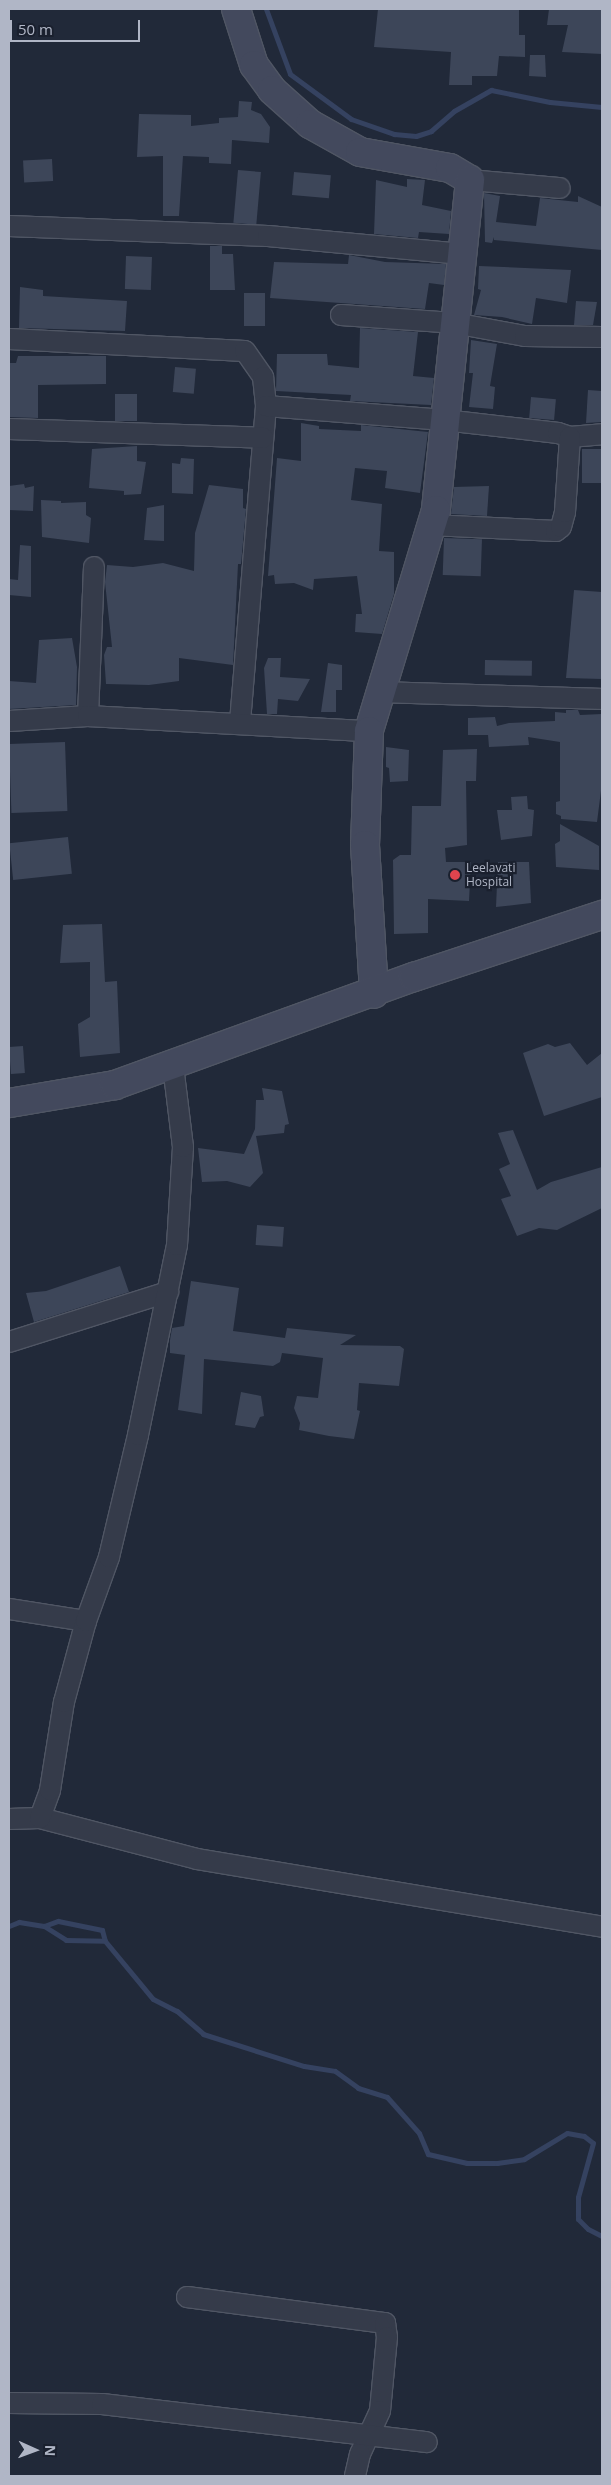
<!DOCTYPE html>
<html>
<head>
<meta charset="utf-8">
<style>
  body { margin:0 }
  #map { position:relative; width:611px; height:2485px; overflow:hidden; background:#212939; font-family:"Open Sans",sans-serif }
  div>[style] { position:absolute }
  .stream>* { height:5px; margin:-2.5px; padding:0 2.5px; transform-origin:2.5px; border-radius:2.5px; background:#354260 }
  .building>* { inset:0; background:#3d4659; transform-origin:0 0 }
  .roads { filter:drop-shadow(1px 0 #505664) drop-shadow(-1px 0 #505664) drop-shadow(0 1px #505664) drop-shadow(0 -1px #505664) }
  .street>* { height:20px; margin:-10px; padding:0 10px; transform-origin:10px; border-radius:10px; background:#353b4a }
  .secondary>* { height:28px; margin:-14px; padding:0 14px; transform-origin:14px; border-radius:14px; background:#43495d }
  .dots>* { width:14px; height:14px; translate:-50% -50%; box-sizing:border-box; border:2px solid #1a202e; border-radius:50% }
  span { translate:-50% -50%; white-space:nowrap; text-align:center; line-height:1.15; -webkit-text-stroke:4.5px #1a202e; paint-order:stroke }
  .poi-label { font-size:12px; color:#b0b6c6 }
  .left { translate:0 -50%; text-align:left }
  .frame { position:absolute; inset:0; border:10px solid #b0b6c6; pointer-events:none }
  .north { position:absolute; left:10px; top:2425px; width:50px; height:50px; -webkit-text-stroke:4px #1a202e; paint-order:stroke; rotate:92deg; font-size:14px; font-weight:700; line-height:20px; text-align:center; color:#b0b6c6 }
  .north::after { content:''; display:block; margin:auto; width:18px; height:22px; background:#b0b6c6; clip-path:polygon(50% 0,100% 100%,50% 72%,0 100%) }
  .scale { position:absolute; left:10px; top:20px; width:130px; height:22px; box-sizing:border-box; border:2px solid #b0b6c6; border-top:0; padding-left:6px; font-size:15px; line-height:18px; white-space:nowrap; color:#b0b6c6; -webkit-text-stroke:4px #1a202e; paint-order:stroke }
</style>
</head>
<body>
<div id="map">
  <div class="stream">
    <div style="left:266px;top:9px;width:69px;rotate:69.7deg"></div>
    <div style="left:290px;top:74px;width:76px;rotate:36.4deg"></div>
    <div style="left:351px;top:119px;width:46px;rotate:19.2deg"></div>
    <div style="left:394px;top:134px;width:22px;rotate:5deg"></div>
    <div style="left:416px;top:136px;width:16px;rotate:-18deg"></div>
    <div style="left:431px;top:131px;width:30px;rotate:-41deg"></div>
    <div style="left:454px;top:111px;width:43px;rotate:-29.6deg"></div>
    <div style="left:491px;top:90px;width:60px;rotate:11.5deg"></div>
    <div style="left:550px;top:102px;width:52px;rotate:5.5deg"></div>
    <div style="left:9px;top:1926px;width:11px;rotate:-22deg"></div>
    <div style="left:19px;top:1922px;width:25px;rotate:9deg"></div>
    <div style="left:44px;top:1926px;width:15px;rotate:-20deg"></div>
    <div style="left:58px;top:1921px;width:45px;rotate:11.6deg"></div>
    <div style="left:102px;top:1930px;width:11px;rotate:75deg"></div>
    <div style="left:105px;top:1941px;width:75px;rotate:50.4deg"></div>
    <div style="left:153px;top:1999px;width:27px;rotate:27deg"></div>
    <div style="left:177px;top:2011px;width:35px;rotate:41deg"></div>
    <div style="left:203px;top:2034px;width:106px;rotate:17.6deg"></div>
    <div style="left:304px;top:2066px;width:31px;rotate:9deg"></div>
    <div style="left:335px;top:2071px;width:29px;rotate:36deg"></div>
    <div style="left:358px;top:2088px;width:30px;rotate:17deg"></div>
    <div style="left:387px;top:2097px;width:48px;rotate:48.4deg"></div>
    <div style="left:419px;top:2133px;width:23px;rotate:67deg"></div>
    <div style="left:428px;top:2154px;width:40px;rotate:13deg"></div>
    <div style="left:467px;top:2163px;width:30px"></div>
    <div style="left:497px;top:2163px;width:27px;rotate:-8deg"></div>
    <div style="left:524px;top:2159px;width:50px;rotate:-31.2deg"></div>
    <div style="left:567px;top:2133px;width:17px;rotate:10deg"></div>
    <div style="left:584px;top:2136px;width:11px;rotate:38deg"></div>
    <div style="left:593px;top:2143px;width:56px;rotate:105.5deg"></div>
    <div style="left:578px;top:2197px;width:22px;rotate:90deg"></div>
    <div style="left:578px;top:2219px;width:14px;rotate:45deg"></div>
    <div style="left:588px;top:2229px;width:16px;rotate:27deg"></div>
    <div style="left:44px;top:1926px;width:26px;rotate:32deg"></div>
    <div style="left:66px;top:1940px;width:39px;rotate:1deg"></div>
  </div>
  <div class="building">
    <div style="clip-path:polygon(378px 9px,519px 9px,519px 35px,525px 35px,525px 57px,499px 56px,497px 76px,472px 76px,472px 85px,449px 85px,451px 52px,374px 47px)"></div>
    <div style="clip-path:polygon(549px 9px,602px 9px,602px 54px,562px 52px,568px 25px,547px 25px)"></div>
    <div style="clip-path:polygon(530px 55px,545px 55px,546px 77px,529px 76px)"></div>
    <div style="clip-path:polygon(239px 101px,252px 102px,251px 110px,261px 114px,270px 127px,269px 143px,232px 140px,231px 164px,209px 163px,209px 157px,183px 156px,179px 216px,163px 216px,163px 156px,137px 157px,139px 114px,191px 115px,191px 126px,219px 123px,219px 118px,238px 117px)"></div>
    <div style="left:52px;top:159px;width:22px;height:29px;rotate:87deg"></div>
    <div style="left:238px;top:170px;width:23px;height:53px;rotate:5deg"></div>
    <div style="left:294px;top:172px;width:37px;height:23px;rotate:5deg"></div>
    <div style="clip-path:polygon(407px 179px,425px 180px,422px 205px,451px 211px,449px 234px,419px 232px,418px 238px,374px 234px,376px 180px,407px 187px)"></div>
    <div style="clip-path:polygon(484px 193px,500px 196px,496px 222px,536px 226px,540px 198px,578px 202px,578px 196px,602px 207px,602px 250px,494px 240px,494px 237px,492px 243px,485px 242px)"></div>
    <div style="clip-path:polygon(210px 246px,222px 246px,222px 254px,233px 254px,235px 290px,210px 290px)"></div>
    <div style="clip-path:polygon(349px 255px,385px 262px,446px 264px,444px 285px,429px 283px,425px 309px,270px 298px,274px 262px,348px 264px)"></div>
    <div style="left:126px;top:256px;width:26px;height:33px;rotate:2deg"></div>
    <div style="clip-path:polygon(479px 266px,571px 270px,567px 303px,536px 298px,532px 324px,502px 317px,474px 315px,481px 290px,478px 289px)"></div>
    <div style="clip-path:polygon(20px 287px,43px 290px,43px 296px,127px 301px,125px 331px,19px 328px)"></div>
    <div style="left:244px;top:293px;width:21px;height:33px"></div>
    <div style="clip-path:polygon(576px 301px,597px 302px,593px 325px,574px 325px)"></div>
    <div style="clip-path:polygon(360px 328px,418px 332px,413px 376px,434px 378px,431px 405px,350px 401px,351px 395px,276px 391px,277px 354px,327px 354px,328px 365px,359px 368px)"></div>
    <div style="clip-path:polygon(471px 340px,497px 344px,490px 386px,495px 387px,493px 409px,469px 407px,473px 373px,469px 373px)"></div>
    <div style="clip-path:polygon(18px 356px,106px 356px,106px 384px,38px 385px,38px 418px,9px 417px,9px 363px,16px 363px)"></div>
    <div style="left:175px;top:367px;width:21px;height:25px;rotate:5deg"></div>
    <div style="clip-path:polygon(588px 390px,602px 391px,602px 422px,586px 423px)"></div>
    <div style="left:115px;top:394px;width:22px;height:27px"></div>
    <div style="left:531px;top:397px;width:25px;height:21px;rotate:5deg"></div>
    <div style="clip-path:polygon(301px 423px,319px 426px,319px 429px,361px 431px,361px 425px,428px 432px,420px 493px,385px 488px,387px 471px,355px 468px,351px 500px,382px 504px,379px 551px,394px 552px,394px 594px,382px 634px,355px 632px,356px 614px,362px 614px,357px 576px,314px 579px,313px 590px,294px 583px,275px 584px,274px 575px,268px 576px,277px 458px,301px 461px)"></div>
    <div style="clip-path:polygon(137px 446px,137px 461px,146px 462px,141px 494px,124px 495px,124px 491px,89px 488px,92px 449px)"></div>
    <div style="left:582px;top:449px;width:20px;height:34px"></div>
    <div style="clip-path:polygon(181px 458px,194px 459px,193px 494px,172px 493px,172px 463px,180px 464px)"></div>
    <div style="clip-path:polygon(24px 484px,25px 488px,34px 486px,33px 511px,9px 510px,9px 486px)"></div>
    <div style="clip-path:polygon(209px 485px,243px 489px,243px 508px,246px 509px,241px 564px,238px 564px,233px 665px,179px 658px,179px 681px,149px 685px,106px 684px,104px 655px,107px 647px,112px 647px,105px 582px,107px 565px,133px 567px,163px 563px,194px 571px,195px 533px)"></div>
    <div style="clip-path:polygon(489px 486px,487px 516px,451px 514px,454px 487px)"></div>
    <div style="clip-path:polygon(41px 500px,61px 501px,61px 503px,86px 502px,86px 515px,91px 518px,89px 543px,42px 537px)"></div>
    <div style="clip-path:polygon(164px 505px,164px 541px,144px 540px,147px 508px)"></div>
    <div style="left:444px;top:538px;width:38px;height:37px;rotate:2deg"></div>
    <div style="clip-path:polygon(20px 545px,31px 546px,31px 597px,9px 595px,9px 579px,18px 580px)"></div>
    <div style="clip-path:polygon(574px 590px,602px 592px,602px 679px,566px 678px)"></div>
    <div style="clip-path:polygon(72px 638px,77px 667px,76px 705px,9px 709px,9px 681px,36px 683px,39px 640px)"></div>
    <div style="clip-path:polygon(268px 658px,281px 658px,280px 677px,310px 679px,298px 701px,278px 699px,277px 714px,267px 714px,264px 668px)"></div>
    <div style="left:485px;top:660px;width:47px;height:15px;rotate:1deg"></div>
    <div style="clip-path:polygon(328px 663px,342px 665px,342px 690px,336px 690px,336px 712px,321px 712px)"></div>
    <div style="clip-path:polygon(566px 710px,578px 710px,580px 715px,602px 714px,602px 783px,597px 822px,561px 819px,561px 816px,556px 814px,556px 802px,560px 801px,560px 742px,528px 737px,529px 745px,489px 747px,488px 735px,468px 735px,468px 718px,495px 717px,497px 726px,509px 723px,555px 721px,555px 712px,566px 713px)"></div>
    <div style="left:65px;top:742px;width:69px;height:56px;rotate:88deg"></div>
    <div style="clip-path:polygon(386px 747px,409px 750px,408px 781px,390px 782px,389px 768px,386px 767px)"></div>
    <div style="clip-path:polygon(477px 749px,476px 781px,466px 781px,467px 845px,445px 848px,446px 862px,471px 862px,469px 901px,428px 899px,428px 933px,394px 934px,393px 860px,400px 855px,411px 855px,412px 806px,441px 806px,443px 750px)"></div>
    <div style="clip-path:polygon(527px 796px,528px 809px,534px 810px,532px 836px,501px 840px,497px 810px,512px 810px,511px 797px)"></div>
    <div style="clip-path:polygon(560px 824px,599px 846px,599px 870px,556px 867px,555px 844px,560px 841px)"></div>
    <div style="left:68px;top:837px;width:37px;height:59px;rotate:84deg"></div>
    <div style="clip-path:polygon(498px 862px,529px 862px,531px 903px,496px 907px)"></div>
    <div style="clip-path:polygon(102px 924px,105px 982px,117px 981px,120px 1053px,80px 1057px,78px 1024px,90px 1017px,90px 962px,60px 963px,63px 925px)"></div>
    <div style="clip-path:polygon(570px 1043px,587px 1065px,602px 1053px,602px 1097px,544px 1116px,523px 1053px,548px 1044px,555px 1047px)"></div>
    <div style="left:23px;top:1046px;width:27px;height:14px;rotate:86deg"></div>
    <div style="clip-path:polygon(262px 1088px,282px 1091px,289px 1124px,285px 1125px,284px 1133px,256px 1136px,263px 1173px,250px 1187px,227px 1181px,202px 1182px,198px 1148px,244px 1154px,255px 1129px,256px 1100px,264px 1100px)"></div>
    <div style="clip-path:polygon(513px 1130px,537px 1190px,551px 1182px,602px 1167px,602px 1208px,557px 1230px,539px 1228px,517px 1236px,501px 1199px,511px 1196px,499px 1169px,510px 1164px,498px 1133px)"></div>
    <div style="left:257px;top:1225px;width:27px;height:20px;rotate:4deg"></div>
    <div style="clip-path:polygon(120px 1266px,129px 1292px,34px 1322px,26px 1293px,46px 1291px)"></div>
    <div style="clip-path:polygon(191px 1281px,239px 1288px,233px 1331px,285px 1338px,287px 1328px,356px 1335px,340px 1345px,400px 1346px,404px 1349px,399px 1386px,359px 1383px,357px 1410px,360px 1411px,354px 1439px,329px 1436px,299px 1430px,300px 1423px,294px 1408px,297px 1396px,318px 1398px,323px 1358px,282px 1353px,280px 1362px,273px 1366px,204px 1359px,202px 1414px,178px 1410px,185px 1355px,170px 1353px,170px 1340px,172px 1328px,184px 1326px)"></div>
    <div style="clip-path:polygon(241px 1392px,261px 1396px,264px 1416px,260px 1417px,255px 1428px,235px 1425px)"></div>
  </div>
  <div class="roads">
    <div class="street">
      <div style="left:470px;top:180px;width:90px;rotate:5.1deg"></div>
      <div style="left:9px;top:226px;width:259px;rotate:2.2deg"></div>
      <div style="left:268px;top:236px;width:195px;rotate:5.3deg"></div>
      <div style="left:341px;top:315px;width:113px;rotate:4deg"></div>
      <div style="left:454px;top:323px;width:72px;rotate:10.4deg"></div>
      <div style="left:525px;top:336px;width:77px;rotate:0.7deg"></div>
      <div style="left:9px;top:339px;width:236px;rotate:2.9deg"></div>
      <div style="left:245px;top:351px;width:32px;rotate:55deg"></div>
      <div style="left:263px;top:377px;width:29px;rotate:84deg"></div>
      <div style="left:266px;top:406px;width:318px;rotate:94.7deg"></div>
      <div style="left:266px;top:406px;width:179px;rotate:4.5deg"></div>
      <div style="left:444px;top:420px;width:115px;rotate:6.5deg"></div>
      <div style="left:558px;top:433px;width:13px;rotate:18deg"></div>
      <div style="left:570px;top:437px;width:32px;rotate:-5deg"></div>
      <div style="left:9px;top:429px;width:254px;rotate:2deg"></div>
      <div style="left:431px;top:525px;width:125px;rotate:2.7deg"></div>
      <div style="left:556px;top:531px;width:6px;rotate:-39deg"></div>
      <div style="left:561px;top:527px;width:16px;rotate:-75deg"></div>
      <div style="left:565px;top:512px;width:75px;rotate:-86.2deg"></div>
      <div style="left:381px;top:692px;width:221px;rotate:1.8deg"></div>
      <div style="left:88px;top:716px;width:149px;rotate:-87.7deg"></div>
      <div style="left:9px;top:721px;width:79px;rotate:-3.6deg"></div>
      <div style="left:88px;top:716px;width:281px;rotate:3.1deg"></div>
      <div style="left:9px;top:1342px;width:167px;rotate:-17.5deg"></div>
      <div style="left:9px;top:1609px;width:78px;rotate:8.9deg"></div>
      <div style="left:40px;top:1818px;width:162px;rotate:14.6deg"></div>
      <div style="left:197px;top:1859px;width:411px;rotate:9.5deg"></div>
      <div style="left:9px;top:1819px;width:31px;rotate:-2deg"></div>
      <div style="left:40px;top:1818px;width:30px;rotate:-70deg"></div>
      <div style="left:50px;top:1790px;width:89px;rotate:-81deg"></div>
      <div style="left:64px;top:1702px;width:84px;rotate:-74.8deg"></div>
      <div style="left:86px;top:1621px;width:68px;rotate:-70.2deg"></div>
      <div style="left:109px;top:1557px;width:125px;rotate:-76.6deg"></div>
      <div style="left:138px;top:1435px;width:194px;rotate:-78.4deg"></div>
      <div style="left:177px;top:1245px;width:98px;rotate:-86.5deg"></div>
      <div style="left:183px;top:1147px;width:83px;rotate:-97deg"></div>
      <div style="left:187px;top:2297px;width:200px;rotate:7.5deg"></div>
      <div style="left:385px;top:2323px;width:14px;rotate:82deg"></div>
      <div style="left:387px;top:2337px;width:74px;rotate:95.4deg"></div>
      <div style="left:380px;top:2411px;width:47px;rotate:114.9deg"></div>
      <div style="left:360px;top:2454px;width:23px;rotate:103deg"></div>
      <div style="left:9px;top:2403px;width:93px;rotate:0.6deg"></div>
      <div style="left:102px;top:2404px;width:327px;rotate:6.7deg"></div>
    </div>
    <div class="secondary">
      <div style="left:236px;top:9px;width:59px;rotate:72.2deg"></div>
      <div style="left:254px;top:65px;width:31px;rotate:54deg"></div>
      <div style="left:272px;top:90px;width:51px;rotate:41.8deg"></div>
      <div style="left:310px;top:124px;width:57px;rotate:29.2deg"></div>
      <div style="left:360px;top:152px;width:91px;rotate:10.1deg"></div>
      <div style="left:450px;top:168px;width:23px;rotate:31deg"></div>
      <div style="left:470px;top:180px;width:332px;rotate:95.9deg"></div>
      <div style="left:436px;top:510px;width:231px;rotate:106.9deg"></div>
      <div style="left:369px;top:731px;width:114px;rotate:92deg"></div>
      <div style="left:365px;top:845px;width:149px;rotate:86.5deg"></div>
      <div style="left:9px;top:1103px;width:108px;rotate:-9.6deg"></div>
      <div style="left:115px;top:1085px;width:318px;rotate:-19.9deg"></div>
      <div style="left:414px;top:977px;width:198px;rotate:-18.3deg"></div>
    </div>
  </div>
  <div class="dots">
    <div style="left:455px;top:875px;background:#e0444e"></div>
  </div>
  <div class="poi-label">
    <span class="left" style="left:466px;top:875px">Leelavati<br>Hospital</span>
  </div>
  <div class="frame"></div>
  <div class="north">N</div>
  <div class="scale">50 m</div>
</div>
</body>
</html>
